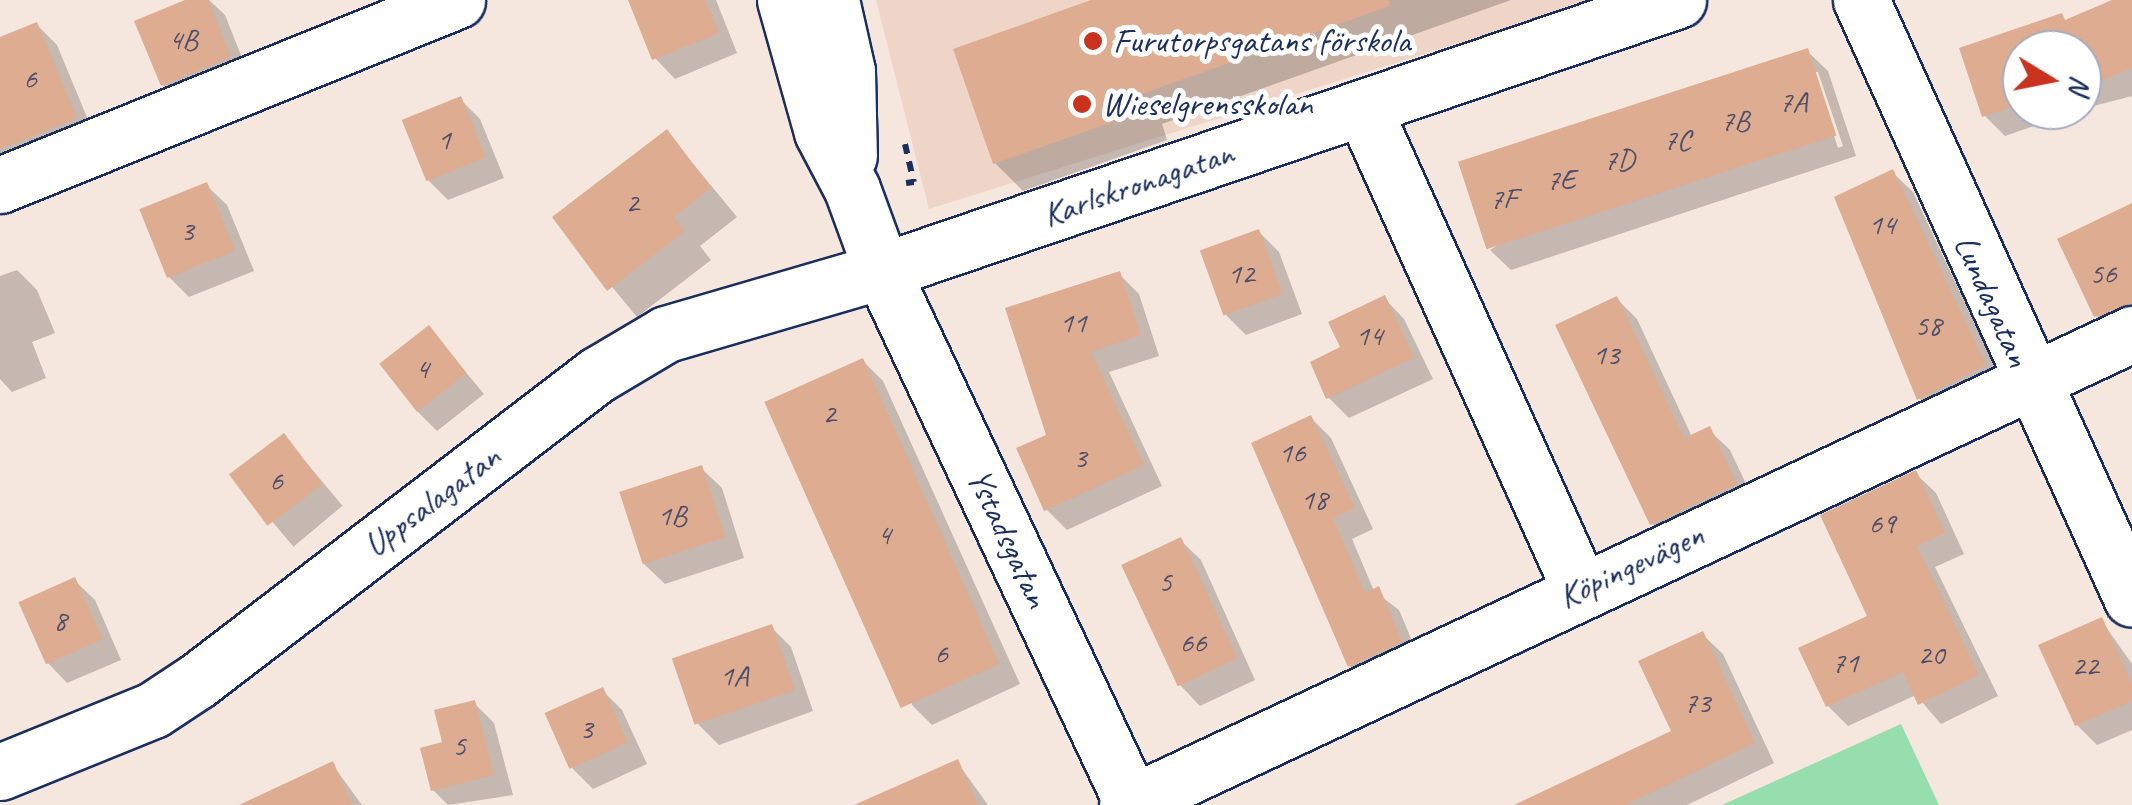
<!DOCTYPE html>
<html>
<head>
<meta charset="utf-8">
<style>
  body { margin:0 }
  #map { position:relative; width:2132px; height:805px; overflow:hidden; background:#f5e6de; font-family:Caveat,sans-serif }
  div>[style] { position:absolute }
  .built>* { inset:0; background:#eed5c7 }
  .green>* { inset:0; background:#96dead }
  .shadow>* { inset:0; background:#0003; transform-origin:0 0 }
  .building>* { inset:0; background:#deac90; transform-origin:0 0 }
  .path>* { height:6px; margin-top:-3px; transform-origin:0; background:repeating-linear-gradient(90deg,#1b2f5e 0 10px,transparent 0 18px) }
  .roads { filter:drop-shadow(2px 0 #1b2f5e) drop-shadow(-2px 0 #1b2f5e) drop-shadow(0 2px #1b2f5e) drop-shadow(0 -2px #1b2f5e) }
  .minor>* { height:55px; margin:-27.5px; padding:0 27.5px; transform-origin:27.5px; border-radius:27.5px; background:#fff }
  .dots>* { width:28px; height:28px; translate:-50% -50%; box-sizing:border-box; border:5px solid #fff; border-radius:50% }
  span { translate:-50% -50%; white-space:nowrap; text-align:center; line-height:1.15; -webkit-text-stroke:10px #fff; paint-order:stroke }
  .number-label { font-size:30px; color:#4c4e6a }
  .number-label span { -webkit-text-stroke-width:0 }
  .poi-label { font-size:35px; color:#1b2f5e }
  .left { translate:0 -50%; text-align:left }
  .street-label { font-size:35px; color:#1b2f5e }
  .north { position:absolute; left:2002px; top:30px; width:100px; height:100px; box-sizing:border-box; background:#fff; border:2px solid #a4acbf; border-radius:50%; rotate:100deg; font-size:28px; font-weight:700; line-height:40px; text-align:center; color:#1b2f5e }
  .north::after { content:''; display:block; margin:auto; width:35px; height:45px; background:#c8321e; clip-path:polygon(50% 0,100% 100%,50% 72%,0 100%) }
</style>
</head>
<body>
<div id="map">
  <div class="built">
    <div style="clip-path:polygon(876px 0,1596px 0,929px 209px)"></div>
  </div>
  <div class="green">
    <div style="clip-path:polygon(1901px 724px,1939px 805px,1722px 805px)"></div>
  </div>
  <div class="shadow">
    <div style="clip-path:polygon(192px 0,209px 0,225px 15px,250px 78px,183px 105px,163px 85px)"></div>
    <div style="clip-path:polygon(642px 0,716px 0,737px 53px,675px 79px,655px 58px)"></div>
    <div style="clip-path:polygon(1098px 0,1511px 0,1162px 124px,1167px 140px,1023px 191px,995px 163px)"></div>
    <div style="clip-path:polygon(2118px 0,2132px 0,2132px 96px,2082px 109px,2082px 50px,2022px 50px,2022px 110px,2080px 110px,2005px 136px,1984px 115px,1962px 49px,2061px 16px,2067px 22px)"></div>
    <div style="clip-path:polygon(37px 25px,57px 45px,96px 139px,17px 171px,0 153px,0 40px)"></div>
    <div style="clip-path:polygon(evenodd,1807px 51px,1828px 71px,1856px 156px,1511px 270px,1490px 250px,1807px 51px,1813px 72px,1818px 72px,1843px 146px,1838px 148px,1813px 72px)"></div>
    <div style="clip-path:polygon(460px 99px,480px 119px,504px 178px,448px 200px,428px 180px)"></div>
    <div style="clip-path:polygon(667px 132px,737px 217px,700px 246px,711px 260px,637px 317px,555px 218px)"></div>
    <div style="clip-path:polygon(1892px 172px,1913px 192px,2004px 386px,1940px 419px,1920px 399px)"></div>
    <div style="clip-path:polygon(206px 185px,227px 205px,254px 271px,189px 297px,168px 276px)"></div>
    <div style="clip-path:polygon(2132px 205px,2132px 332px,2117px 336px,2096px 316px)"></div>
    <div style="clip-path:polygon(1259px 232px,1279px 252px,1302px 314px,1246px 335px,1226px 315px)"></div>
    <div style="clip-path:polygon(17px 270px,37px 290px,55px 333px,32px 342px,46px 378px,12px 392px,0 379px,0 276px)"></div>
    <div style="clip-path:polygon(1119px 274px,1139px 294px,1159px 356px,1109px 372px,1162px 486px,1067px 530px,1046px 509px,1049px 436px)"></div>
    <div style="clip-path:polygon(1384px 298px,1404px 319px,1433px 379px,1349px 418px,1328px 397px,1344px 349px)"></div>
    <div style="clip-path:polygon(1617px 299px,1637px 319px,1692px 437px,1709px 430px,1730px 450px,1756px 505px,1673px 544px,1652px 524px)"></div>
    <div style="clip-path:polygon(429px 328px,484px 394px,437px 431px,417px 411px)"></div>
    <div style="clip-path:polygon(863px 361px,883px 381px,1020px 684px,932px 725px,912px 705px)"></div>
    <div style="clip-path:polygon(1311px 418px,1331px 438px,1373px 529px,1352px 539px,1374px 591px,1399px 610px,1421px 662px,1370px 686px,1350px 666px)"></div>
    <div style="left:284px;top:436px;width:91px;height:64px;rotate:50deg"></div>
    <div style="clip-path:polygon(701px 468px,722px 488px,744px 558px,665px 584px,644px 564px)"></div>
    <div style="clip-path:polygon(1915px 473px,1936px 493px,1964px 554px,1935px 567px,1998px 696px,1941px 724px,1916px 695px,1848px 726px,1828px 706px,1871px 617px)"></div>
    <div style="clip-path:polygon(1180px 540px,1201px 560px,1255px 680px,1200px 706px,1180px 685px)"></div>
    <div style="clip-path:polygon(74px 580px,95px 600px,121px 660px,67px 683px,47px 662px)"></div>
    <div style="clip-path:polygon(2101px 620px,2132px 664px,2132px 730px,2097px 745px,2077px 725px)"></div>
    <div style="clip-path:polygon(771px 627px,791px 647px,813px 711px,719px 745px,698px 724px)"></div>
    <div style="clip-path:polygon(1702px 634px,1723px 654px,1774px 763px,1687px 805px,1528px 805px,1674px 732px)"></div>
    <div style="clip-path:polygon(602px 690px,622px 710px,647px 764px,593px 789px,572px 768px)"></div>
    <div style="clip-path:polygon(474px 703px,494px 723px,513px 795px,448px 805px,433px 790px,445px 744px)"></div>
    <div style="clip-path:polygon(957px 762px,988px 805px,861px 805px)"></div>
    <div style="clip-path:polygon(332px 764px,362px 805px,266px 805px)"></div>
  </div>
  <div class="building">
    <div style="clip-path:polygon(185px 0,208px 0,231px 57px,161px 86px,134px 21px)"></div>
    <div style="clip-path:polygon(628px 0,705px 0,719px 33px,652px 60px)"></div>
    <div style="clip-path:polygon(1091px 0,1389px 0,1390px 6px,1136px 96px,1141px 112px,993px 164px,953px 49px)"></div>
    <div style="clip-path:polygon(2112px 0,2132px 0,2132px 68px,2092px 85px,2082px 83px,2082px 50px,2022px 50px,2022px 103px,1982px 117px,1959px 48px,2062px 13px,2065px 20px)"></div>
    <div style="clip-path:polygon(37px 22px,77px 118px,0 149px,0 37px)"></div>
    <div style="left:1808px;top:48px;width:92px;height:368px;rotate:72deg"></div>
    <div style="left:461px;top:96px;width:66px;height:64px;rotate:68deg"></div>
    <div style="clip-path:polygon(667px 129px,711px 188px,674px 217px,685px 231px,607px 291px,552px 217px)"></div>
    <div style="clip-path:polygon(1893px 169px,1986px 365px,1917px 400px,1834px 197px)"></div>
    <div style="left:207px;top:182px;width:74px;height:73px;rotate:68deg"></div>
    <div style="clip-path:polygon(2132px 203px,2132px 303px,2094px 317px,2057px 239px)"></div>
    <div style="left:1259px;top:229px;width:69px;height:63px;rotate:70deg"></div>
    <div style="clip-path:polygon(1120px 271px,1141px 335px,1091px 352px,1144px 465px,1044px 511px,1016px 448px,1046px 435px,1005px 308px)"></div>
    <div style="clip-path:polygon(1385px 295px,1414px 358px,1326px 399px,1310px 362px,1340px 347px,1328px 322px)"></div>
    <div style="clip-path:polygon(1617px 296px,1684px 438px,1710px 426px,1737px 484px,1650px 525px,1555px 325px)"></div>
    <div style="left:429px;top:325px;width:61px;height:63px;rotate:52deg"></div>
    <div style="left:863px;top:358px;width:335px;height:108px;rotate:66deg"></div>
    <div style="clip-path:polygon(1311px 415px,1355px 508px,1333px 518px,1365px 593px,1379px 586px,1402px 642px,1348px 667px,1251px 443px)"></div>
    <div style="left:284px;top:433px;width:64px;height:69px;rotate:53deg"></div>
    <div style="left:702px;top:465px;width:76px;height:87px;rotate:72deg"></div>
    <div style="clip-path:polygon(1916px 470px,1945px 533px,1917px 546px,1979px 675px,1918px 705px,1903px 672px,1826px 707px,1798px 648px,1867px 616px,1820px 515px)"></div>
    <div style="left:1181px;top:537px;width:134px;height:66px;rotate:65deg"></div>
    <div style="left:75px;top:577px;width:68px;height:62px;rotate:66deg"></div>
    <div style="clip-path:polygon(2102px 617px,2132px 685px,2132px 701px,2075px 726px,2038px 645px)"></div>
    <div style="left:772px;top:624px;width:70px;height:106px;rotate:71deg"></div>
    <div style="clip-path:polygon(1703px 631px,1755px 743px,1625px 805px,1514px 805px,1671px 731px,1638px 661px)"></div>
    <div style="left:603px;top:687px;width:61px;height:64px;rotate:66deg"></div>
    <div style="clip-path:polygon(475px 700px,494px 775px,431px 791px,420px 748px,442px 742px,434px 710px)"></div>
    <div style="clip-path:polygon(958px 759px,978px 805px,854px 805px)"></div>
    <div style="clip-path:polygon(333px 761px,352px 805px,239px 805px)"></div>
  </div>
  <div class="path">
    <div style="left:905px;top:144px;width:39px;rotate:77deg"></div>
    <div style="left:914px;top:182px;width:8px;rotate:173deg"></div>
  </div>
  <div class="roads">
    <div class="minor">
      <div style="left:785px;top:0;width:137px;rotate:74.3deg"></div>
      <div style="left:822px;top:132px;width:64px;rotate:62.2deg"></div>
      <div style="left:852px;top:189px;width:87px;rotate:69.9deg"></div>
      <div style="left:882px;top:271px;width:590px;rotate:64.82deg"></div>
      <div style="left:831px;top:0;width:73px;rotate:77.3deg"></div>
      <div style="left:847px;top:71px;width:85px;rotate:88.7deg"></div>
      <div style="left:1861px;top:0;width:657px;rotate:65.66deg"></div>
      <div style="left:1363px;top:108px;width:528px;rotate:65.72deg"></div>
      <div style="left:0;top:185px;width:493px;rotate:-22deg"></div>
      <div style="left:0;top:772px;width:165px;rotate:-22.1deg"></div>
      <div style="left:153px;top:710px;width:53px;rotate:-33.4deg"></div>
      <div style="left:197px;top:681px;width:504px;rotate:-37.42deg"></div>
      <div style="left:597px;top:375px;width:80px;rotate:-30.7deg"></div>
      <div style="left:666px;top:334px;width:225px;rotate:-16.3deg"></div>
      <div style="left:882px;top:271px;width:841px;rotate:-18.8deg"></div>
      <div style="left:1127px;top:805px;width:1110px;rotate:-25.11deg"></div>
    </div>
  </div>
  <div class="dots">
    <div style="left:1093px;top:41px;background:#c8321e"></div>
    <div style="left:1082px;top:104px;background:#c8321e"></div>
  </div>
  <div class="number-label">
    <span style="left:183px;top:39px">4B</span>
    <span style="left:30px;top:78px">6</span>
    <span style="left:1793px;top:101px">7A</span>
    <span style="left:1735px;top:120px">7B</span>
    <span style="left:444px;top:139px">1</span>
    <span style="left:1677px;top:139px">7C</span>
    <span style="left:1619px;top:159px">7D</span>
    <span style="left:1561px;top:179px">7E</span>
    <span style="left:1503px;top:198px">7F</span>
    <span style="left:632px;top:202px">2</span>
    <span style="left:1882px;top:224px">14</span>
    <span style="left:187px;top:230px">3</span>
    <span style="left:1241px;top:273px">12</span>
    <span style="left:2103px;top:273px">56</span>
    <span style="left:1073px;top:322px">11</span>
    <span style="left:1928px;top:325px">58</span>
    <span style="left:1369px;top:335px">14</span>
    <span style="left:1606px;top:354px">13</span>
    <span style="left:422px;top:368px">4</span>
    <span style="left:829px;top:413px">2</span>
    <span style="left:1292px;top:452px">16</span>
    <span style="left:1080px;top:457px">3</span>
    <span style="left:276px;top:480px">6</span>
    <span style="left:1314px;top:499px">18</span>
    <span style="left:672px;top:515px">1B</span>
    <span style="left:1882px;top:523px">69</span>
    <span style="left:884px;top:534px">4</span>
    <span style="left:1165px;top:581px">5</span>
    <span style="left:60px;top:620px">8</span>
    <span style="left:1193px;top:642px">66</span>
    <span style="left:941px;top:653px">6</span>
    <span style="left:1931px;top:654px">20</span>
    <span style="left:1845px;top:662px">71</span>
    <span style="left:2085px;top:665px">22</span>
    <span style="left:734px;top:675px">1A</span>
    <span style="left:1697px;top:702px">73</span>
    <span style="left:586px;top:728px">3</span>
    <span style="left:459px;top:745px">5</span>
  </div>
  <div class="poi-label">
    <span class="left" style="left:1113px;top:41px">Furutorpsgatans förskola</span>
    <span class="left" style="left:1102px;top:104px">Wieselgrensskolan</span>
  </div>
  <div class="street-label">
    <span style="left:1138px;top:184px;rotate:-19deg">Karlskronagatan</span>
    <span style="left:1992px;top:301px;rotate:66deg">Lundagatan</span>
    <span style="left:432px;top:501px;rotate:-37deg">Uppsalagatan</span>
    <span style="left:1008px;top:538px;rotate:65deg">Ystadsgatan</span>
    <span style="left:1631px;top:566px;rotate:-25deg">Köpingevägen</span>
  </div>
  <div class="north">N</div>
</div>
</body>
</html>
